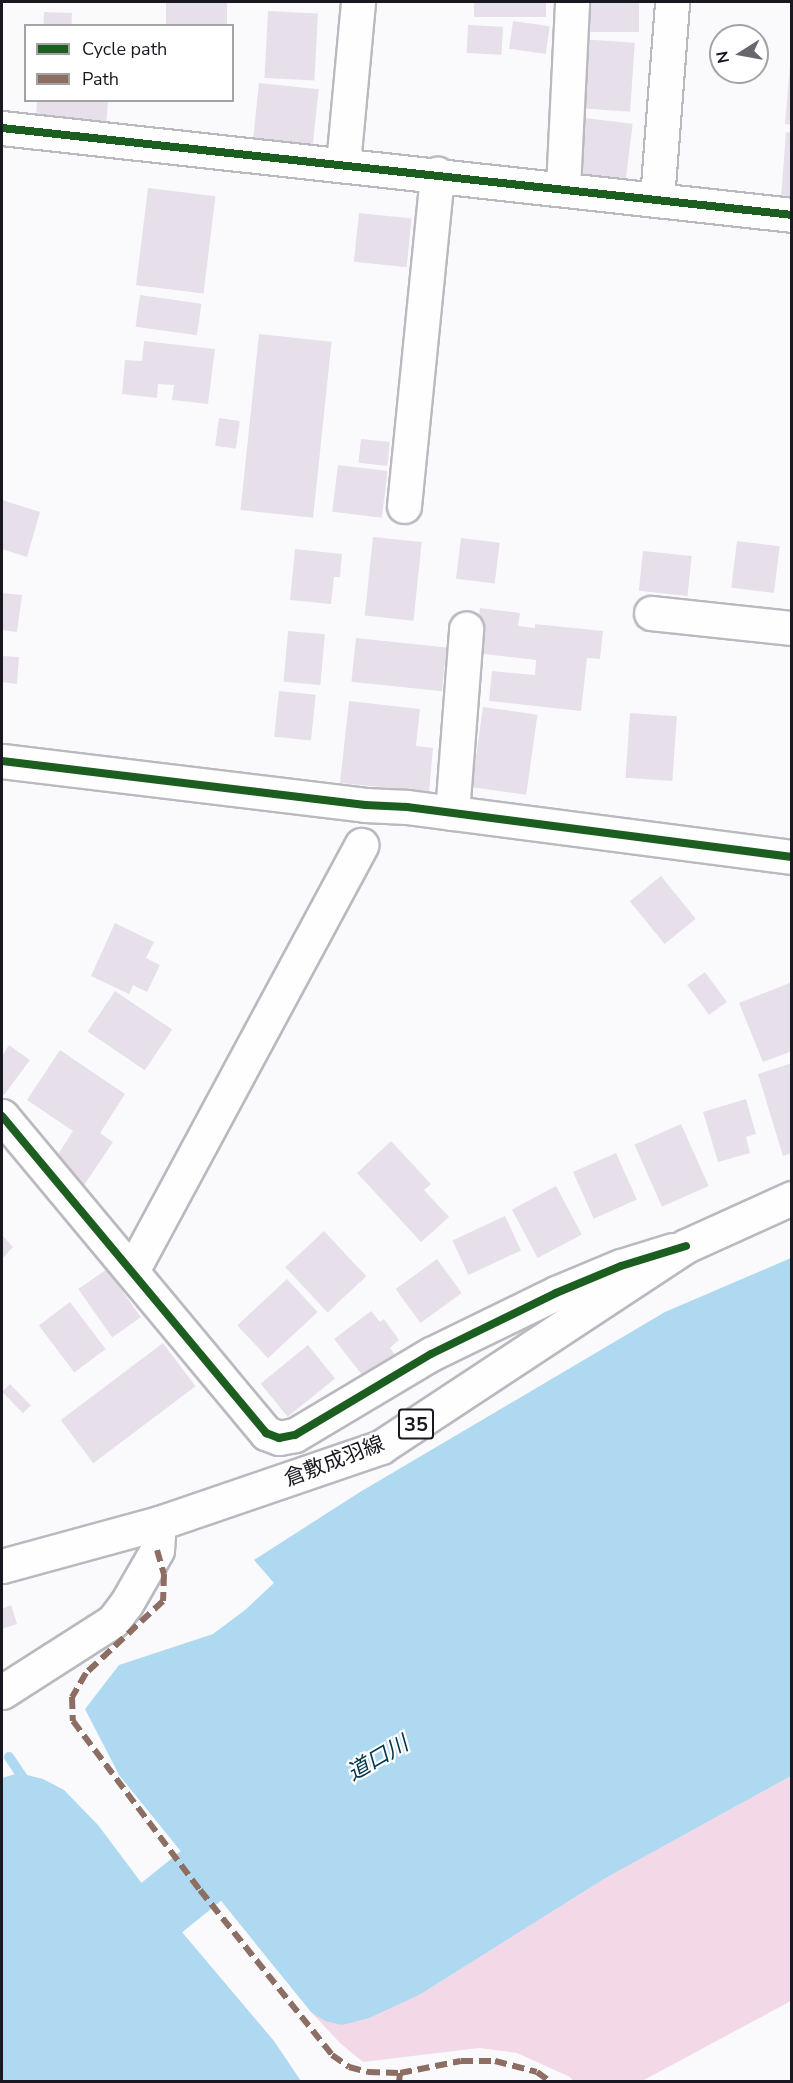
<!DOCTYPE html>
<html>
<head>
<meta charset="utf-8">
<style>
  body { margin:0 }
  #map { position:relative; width:793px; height:2083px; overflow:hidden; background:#fafafd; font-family:"Nunito Sans","Noto Sans JP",sans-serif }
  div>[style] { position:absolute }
  .green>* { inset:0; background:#f3d8e7 }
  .water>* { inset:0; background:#aed9f0 }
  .stream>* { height:10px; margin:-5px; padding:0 5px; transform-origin:5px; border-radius:5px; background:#aed9f0 }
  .river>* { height:64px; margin:-32px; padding:0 32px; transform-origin:32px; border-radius:32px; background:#aed9f0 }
  .building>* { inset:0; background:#e7e0ea; transform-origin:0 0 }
  .roads { filter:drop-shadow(2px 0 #bab9bf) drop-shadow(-2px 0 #bab9bf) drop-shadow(0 2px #bab9bf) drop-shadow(0 -2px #bab9bf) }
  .street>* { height:33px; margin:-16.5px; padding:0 16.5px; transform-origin:16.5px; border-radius:16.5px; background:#fefeff }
  .primary>* { height:33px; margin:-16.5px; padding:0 16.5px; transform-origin:16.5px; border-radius:16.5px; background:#fefeff }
  .quiet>* { height:6px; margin-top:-3px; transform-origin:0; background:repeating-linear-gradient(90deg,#8d6e63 0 12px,transparent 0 18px) }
  .cycleway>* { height:8px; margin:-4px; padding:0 4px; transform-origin:4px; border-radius:4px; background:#1b5e20 }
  span { translate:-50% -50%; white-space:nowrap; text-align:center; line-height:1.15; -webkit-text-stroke:4.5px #fff; paint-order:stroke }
  .shield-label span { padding:2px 4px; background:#fff; border:2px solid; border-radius:4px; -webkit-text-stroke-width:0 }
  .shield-label { font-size:20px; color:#191821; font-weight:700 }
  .street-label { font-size:21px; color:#191821 }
  .water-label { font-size:22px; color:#00364c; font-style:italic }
  .frame { position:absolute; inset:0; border:3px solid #191821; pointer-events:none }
  .legend { position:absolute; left:24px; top:24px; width:210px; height:78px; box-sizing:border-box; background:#fff; border:2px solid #a3a3a6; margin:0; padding:8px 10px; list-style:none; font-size:18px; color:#191821 }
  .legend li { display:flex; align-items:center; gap:12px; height:30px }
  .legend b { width:30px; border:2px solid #a3a3a6 }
  .north { position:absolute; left:709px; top:24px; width:60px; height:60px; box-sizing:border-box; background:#fff; border:2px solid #a3a3a6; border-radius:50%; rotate:259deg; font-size:16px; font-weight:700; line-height:24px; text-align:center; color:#191821 }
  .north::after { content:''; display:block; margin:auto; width:21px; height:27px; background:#68676e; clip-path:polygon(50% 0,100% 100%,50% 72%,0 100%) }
</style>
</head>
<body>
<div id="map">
  <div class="green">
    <div style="clip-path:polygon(791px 1776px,791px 2001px,642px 2081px,573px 2081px,570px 2077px,517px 2053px,479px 2048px,363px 2062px,340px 2043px,311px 2012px,342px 2025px,421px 1994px,604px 1879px)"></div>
  </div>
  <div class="water">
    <div style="clip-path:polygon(791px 1258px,791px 1776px,604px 1879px,421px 1994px,369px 2018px,342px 2025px,325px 2021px,311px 2012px,119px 1775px,85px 1709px,119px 1665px,213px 1634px,245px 1610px,274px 1583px,254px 1560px,360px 1492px,665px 1312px)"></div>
    <div style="clip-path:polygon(19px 1773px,43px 1779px,64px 1790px,98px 1825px,149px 1893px,274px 2041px,301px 2081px,2px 2081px,2px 1778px)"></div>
  </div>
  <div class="stream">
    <div style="left:9px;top:1757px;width:32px;rotate:56deg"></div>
  </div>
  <div class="river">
    <div style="left:2px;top:2037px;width:345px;rotate:-39deg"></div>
  </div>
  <div class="building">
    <div style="left:166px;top:2px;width:61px;height:24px"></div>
    <div style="left:474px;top:2px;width:72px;height:15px"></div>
    <div style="left:585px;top:2px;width:54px;height:30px"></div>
    <div style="left:268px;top:11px;width:50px;height:67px;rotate:3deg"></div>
    <div style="left:44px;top:12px;width:28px;height:14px;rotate:2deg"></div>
    <div style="left:513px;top:21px;width:37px;height:28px;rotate:8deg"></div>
    <div style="left:468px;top:25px;width:35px;height:28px;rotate:3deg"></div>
    <div style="left:580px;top:39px;width:55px;height:69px;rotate:4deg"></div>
    <div style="clip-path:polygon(790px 65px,792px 65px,792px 125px,785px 124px)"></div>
    <div style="left:259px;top:83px;width:60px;height:57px;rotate:6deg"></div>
    <div style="clip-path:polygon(37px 100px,108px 100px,106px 126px,36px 122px)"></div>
    <div style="left:585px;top:118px;width:48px;height:58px;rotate:7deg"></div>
    <div style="clip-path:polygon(786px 132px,792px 133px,792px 199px,781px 198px)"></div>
    <div style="left:148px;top:188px;width:68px;height:98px;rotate:7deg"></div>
    <div style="left:359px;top:213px;width:53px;height:49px;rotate:6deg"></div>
    <div style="left:140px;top:295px;width:62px;height:32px;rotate:8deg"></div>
    <div style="left:259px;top:334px;width:73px;height:177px;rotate:6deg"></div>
    <div style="clip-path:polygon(144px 341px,215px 349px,208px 404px,172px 400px,174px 385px,158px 384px,157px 398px,122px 394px,125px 360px,142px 361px)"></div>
    <div style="left:219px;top:418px;width:21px;height:28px;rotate:8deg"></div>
    <div style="left:361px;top:439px;width:29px;height:24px;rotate:6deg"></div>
    <div style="left:338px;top:465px;width:50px;height:47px;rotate:7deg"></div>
    <div style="clip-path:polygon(2px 500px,40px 512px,27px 557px,2px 549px)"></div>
    <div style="left:373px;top:537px;width:49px;height:79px;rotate:6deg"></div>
    <div style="left:461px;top:538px;width:39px;height:41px;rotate:7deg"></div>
    <div style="left:737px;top:541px;width:43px;height:47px;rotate:7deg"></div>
    <div style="clip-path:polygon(295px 549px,342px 554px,340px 577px,334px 577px,331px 604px,290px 600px)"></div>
    <div style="left:643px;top:551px;width:49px;height:40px;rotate:6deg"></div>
    <div style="clip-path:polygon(2px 593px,22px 595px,17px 632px,2px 630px)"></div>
    <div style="clip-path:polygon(480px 608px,520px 613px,518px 626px,535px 628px,535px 624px,603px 631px,600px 659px,587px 658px,581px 711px,489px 701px,492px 671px,535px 675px,536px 660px,475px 653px)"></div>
    <div style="left:288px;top:631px;width:37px;height:51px;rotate:5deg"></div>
    <div style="left:356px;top:638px;width:91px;height:44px;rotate:6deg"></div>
    <div style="clip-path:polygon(2px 656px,19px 657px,17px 684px,2px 682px)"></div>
    <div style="left:279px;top:691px;width:37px;height:46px;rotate:6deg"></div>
    <div style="clip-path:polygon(349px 701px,420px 709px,416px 746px,433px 748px,429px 792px,340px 783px)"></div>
    <div style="left:483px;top:707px;width:55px;height:81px;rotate:8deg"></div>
    <div style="left:630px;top:713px;width:47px;height:65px;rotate:4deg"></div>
    <div style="left:661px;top:876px;width:55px;height:40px;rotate:51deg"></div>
    <div style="clip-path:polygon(115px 923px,154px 942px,146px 958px,160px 965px,147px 992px,133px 985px,129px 994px,91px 976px)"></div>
    <div style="left:705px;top:972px;width:37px;height:22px;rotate:54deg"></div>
    <div style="clip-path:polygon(792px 982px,792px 1051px,763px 1062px,739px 1003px)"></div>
    <div style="left:115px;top:991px;width:69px;height:49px;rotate:34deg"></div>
    <div style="clip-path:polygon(9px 1045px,30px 1060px,4px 1095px,2px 1093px,2px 1056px)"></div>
    <div style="clip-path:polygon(60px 1050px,125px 1094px,100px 1133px,113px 1142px,84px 1185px,52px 1164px,73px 1131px,27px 1100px)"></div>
    <div style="clip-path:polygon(792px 1063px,792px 1153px,783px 1156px,758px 1074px)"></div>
    <div style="clip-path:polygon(746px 1099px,756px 1134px,746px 1137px,750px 1153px,718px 1162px,703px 1112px)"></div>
    <div style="left:681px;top:1124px;width:68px;height:51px;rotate:66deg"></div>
    <div style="clip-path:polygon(391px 1141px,431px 1184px,424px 1190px,449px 1217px,421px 1242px,357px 1173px)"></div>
    <div style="left:616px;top:1153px;width:51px;height:47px;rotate:66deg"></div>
    <div style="left:556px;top:1186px;width:55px;height:50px;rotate:62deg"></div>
    <div style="left:505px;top:1216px;width:38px;height:58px;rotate:65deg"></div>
    <div style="left:324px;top:1231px;width:62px;height:53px;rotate:47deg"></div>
    <div style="clip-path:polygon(2px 1235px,13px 1247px,2px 1259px)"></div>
    <div style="left:437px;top:1259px;width:42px;height:51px;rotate:54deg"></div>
    <div style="left:107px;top:1269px;width:59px;height:35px;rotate:55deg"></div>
    <div style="left:287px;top:1279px;width:45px;height:68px;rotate:47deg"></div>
    <div style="left:70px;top:1302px;width:59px;height:39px;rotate:53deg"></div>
    <div style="clip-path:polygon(371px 1311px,380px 1322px,384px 1319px,399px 1340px,390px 1348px,397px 1357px,366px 1380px,334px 1339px)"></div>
    <div style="left:163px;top:1343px;width:54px;height:128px;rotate:53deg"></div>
    <div style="left:308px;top:1345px;width:43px;height:61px;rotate:51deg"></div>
    <div style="left:10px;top:1384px;width:30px;height:11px;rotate:46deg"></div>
    <div style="clip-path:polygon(11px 1605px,17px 1624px,2px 1629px,2px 1609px)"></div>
  </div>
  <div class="roads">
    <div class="street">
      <div style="left:2px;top:128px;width:795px;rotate:6.28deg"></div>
      <div style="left:343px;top:164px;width:163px;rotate:-84.7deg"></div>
      <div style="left:563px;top:188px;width:186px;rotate:-87.2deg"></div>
      <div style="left:657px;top:199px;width:198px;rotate:-85.6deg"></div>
      <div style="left:404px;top:506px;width:334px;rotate:-84.3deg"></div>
      <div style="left:651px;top:613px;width:142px;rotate:6.1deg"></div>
      <div style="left:2px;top:761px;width:366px;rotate:6.9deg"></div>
      <div style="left:365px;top:805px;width:42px;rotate:2.7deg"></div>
      <div style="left:407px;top:807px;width:388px;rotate:7.4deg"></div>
      <div style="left:452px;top:813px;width:185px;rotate:-85.6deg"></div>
      <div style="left:2px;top:1116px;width:413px;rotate:50.2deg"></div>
      <div style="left:266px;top:1433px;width:14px;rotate:21deg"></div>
      <div style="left:279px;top:1438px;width:16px;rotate:-11deg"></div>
      <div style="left:295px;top:1435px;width:158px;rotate:-30.8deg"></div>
      <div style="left:431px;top:1354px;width:139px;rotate:-26deg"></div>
      <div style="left:556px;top:1293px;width:70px;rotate:-22.6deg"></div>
      <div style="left:621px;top:1266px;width:54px;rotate:-17.1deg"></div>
      <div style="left:132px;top:1271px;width:484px;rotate:-61.7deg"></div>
      <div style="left:2px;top:1692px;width:132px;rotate:-32.6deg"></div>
      <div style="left:113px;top:1621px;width:21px;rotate:-53deg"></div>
      <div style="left:126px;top:1604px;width:62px;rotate:-60.1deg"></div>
      <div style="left:157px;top:1550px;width:27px;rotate:-86deg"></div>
    </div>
    <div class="primary">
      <div style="left:2px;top:1566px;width:163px;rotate:-15.3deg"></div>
      <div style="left:159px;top:1523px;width:235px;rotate:-18.9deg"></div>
      <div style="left:381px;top:1447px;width:365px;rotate:-33.4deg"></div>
      <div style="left:686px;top:1246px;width:116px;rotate:-24.4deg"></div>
    </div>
  </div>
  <div class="quiet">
    <div style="left:157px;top:1550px;width:25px;rotate:74deg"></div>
    <div style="left:164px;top:1574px;width:27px;rotate:92deg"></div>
    <div style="left:163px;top:1601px;width:105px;rotate:136.9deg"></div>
    <div style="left:86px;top:1673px;width:28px;rotate:120deg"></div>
    <div style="left:72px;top:1697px;width:24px;rotate:88deg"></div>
    <div style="left:73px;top:1721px;width:211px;rotate:53.1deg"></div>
    <div style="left:200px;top:1890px;width:211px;rotate:51.3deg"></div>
    <div style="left:332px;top:2055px;width:21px;rotate:35deg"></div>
    <div style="left:349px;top:2067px;width:20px;rotate:15deg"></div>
    <div style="left:368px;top:2072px;width:32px;rotate:2deg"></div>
    <div style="left:400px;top:2073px;width:9px;rotate:96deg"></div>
    <div style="left:400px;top:2073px;width:62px;rotate:-11.1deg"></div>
    <div style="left:461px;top:2061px;width:34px"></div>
    <div style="left:495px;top:2061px;width:43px;rotate:14.7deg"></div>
    <div style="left:537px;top:2072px;width:17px;rotate:36deg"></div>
  </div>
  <div class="cycleway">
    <div style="left:2px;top:128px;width:795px;rotate:6.28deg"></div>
    <div style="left:2px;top:761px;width:366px;rotate:6.9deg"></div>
    <div style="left:365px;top:805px;width:42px;rotate:2.7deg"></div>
    <div style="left:407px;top:807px;width:388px;rotate:7.4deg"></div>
    <div style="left:2px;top:1116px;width:413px;rotate:50.2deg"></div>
    <div style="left:266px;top:1433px;width:14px;rotate:21deg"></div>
    <div style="left:279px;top:1438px;width:16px;rotate:-11deg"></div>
    <div style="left:295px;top:1435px;width:158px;rotate:-30.8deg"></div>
    <div style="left:431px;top:1354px;width:139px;rotate:-26deg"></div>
    <div style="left:556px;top:1293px;width:70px;rotate:-22.6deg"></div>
    <div style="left:621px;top:1266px;width:68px;rotate:-17.1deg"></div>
  </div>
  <div class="shield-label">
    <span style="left:416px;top:1424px">35</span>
  </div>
  <div class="street-label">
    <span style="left:334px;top:1461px;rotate:-21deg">倉敷成羽線</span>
  </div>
  <div class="water-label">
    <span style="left:378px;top:1759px;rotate:-30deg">道口川</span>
  </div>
  <div class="frame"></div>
  <ul class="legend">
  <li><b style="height:8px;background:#1b5e20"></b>Cycle path</li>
  <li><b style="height:8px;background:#8d6e63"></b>Path</li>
  </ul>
  <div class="north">N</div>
</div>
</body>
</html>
